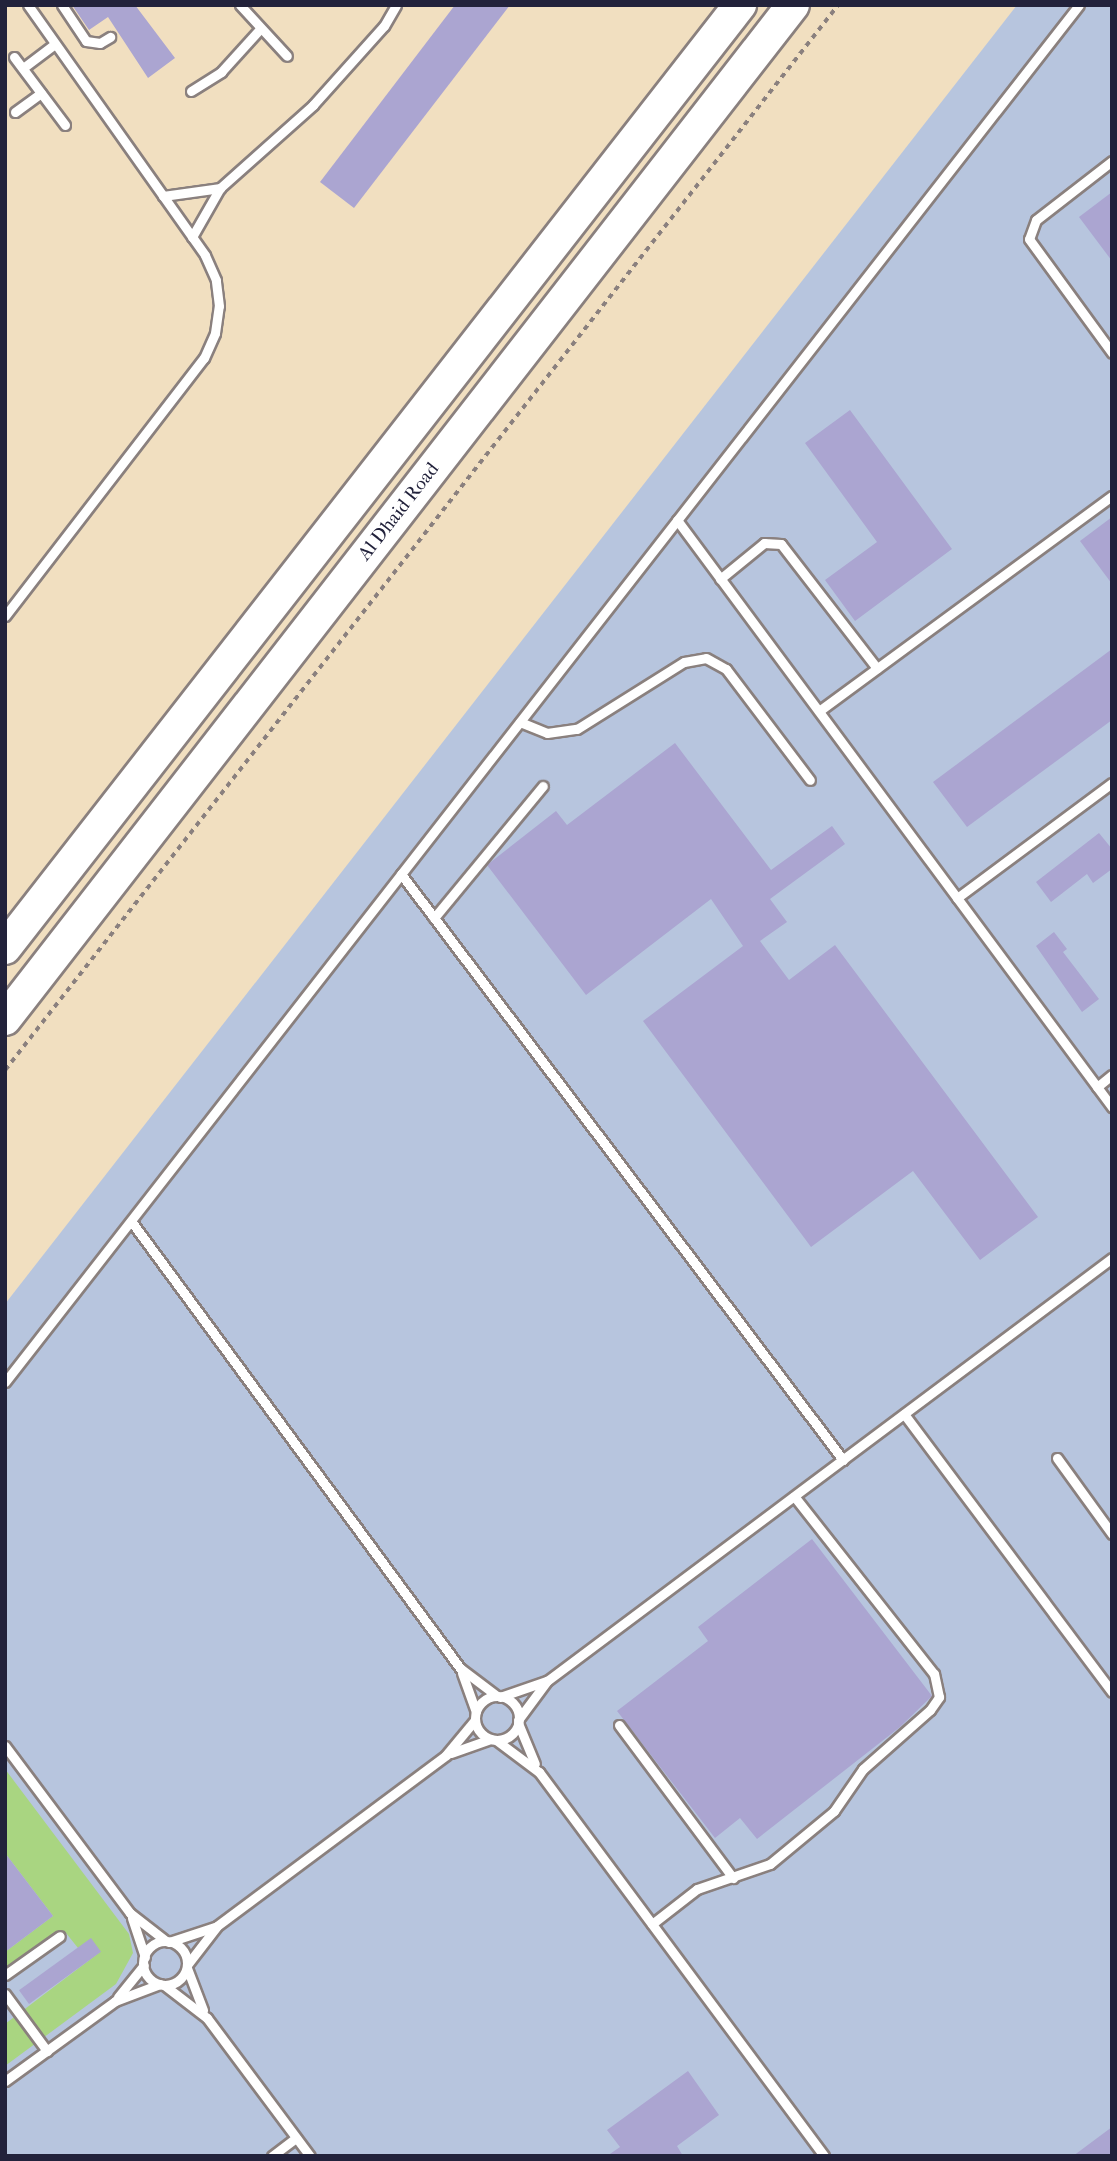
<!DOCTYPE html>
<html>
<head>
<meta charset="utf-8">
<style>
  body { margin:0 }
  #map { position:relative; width:1117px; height:2161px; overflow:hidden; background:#f1dfc0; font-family:"IM FELL French Canon",serif }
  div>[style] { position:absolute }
  .industrial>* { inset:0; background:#b7c5de }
  .green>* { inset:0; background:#a9d581 }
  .building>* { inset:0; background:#aba5d1; transform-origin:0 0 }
  .path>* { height:3.5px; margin-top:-1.75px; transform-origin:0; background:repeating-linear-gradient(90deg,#8a807e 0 5px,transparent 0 10px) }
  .roads { filter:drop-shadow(2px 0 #8a807e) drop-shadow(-2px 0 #8a807e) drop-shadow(0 2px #8a807e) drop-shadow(0 -2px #8a807e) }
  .lane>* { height:9px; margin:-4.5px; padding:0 4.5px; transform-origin:4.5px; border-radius:4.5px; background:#fff }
  .lane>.ring { margin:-4.5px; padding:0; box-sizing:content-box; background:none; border:9px solid #fff; border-radius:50% }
  .highway>* { height:32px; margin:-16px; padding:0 16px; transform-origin:16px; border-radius:16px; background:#fff }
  span { translate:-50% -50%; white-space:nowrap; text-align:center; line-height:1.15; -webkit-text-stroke:6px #fff; paint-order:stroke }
  .street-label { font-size:19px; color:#22223b }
  .frame { position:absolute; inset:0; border:7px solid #22223b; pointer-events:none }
</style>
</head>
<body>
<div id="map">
  <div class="industrial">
    <div style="clip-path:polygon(1017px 5px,1112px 5px,1112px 2156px,5px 2156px,5px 1304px)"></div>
  </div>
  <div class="green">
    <div style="clip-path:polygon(5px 1769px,129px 1934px,133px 1953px,116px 1984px,5px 2066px,5px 2024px,100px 1952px,78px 1948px,66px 1933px,5px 1978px,5px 1952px,53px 1916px,5px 1853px)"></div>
  </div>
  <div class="building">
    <div style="clip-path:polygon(72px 5px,135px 5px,175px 58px,148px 78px,108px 17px,89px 30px)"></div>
    <div style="clip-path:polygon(455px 5px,510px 5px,354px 208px,320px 182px)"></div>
    <div style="clip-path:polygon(1112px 192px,1112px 261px,1079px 217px)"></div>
    <div style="clip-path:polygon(850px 410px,952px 549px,855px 621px,825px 580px,877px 542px,805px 443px)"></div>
    <div style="clip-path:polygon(1112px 517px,1112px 584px,1080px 541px)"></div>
    <div style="clip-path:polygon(1112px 649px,1112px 720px,967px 827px,933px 782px)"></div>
    <div style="clip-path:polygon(675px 743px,771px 870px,832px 826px,845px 844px,770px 899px,787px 922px,760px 941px,789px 980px,835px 945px,1038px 1217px,980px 1260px,913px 1171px,811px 1247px,643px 1021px,743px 946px,711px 899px,586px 995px,487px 865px,556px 811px,567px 825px)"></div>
    <div style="clip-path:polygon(1099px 833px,1112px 849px,1112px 869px,1093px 883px,1087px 874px,1051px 902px,1036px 882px)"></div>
    <div style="clip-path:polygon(1054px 932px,1067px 949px,1063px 952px,1099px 999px,1082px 1012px,1036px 946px)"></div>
    <div style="clip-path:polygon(812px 1539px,932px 1696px,900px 1727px,757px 1839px,740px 1818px,715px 1838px,617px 1711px,708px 1641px,698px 1627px)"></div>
    <div style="clip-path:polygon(5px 1853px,53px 1916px,5px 1952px)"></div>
    <div style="left:91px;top:1938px;width:17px;height:89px;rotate:54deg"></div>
    <div style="clip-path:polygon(688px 2071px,719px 2115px,677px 2146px,683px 2156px,607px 2156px,620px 2147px,607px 2130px)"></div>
    <div style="clip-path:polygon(1112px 2127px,1112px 2156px,1073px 2156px)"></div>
  </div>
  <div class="path">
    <div style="left:5px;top:1070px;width:1352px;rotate:-51.97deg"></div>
  </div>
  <div class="roads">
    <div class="lane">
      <div style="left:62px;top:5px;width:43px;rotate:56.3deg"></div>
      <div style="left:86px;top:41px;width:14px;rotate:8deg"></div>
      <div style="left:100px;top:43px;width:12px;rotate:-31deg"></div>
      <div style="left:240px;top:5px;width:69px;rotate:47.3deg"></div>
      <div style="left:14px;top:57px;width:85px;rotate:53.1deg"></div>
      <div style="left:23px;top:68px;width:40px;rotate:-37deg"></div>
      <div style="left:191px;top:91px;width:36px;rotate:-32deg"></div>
      <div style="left:221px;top:72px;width:58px;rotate:-47.8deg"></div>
      <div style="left:15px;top:112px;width:32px;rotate:-36deg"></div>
      <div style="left:1112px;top:161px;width:96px;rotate:142.2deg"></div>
      <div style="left:1036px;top:220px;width:20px;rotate:110deg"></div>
      <div style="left:1029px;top:239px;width:141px;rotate:53.9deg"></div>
      <div style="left:163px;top:196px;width:58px;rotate:-8deg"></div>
      <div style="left:192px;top:237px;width:56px;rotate:-60.3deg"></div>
      <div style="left:220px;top:188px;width:125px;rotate:-41.7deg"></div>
      <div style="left:313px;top:105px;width:106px;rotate:-48.1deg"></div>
      <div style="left:384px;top:26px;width:24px;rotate:-60deg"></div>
      <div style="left:677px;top:520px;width:731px;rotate:53.46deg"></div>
      <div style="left:720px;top:579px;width:57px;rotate:-39.3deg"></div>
      <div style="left:764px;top:543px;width:17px;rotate:3deg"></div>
      <div style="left:781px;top:544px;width:157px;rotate:52.3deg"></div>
      <div style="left:5px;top:616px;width:326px;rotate:-52.4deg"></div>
      <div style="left:204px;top:358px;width:27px;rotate:-66deg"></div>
      <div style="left:215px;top:333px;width:27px;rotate:-82deg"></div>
      <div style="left:219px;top:306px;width:26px;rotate:-97deg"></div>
      <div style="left:216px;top:280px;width:27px;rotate:-114deg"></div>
      <div style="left:205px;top:255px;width:306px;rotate:-125.3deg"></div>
      <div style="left:819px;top:711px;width:363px;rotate:-36.3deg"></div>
      <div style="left:520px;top:722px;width:29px;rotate:22deg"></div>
      <div style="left:547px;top:733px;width:30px;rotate:-8deg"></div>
      <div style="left:577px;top:729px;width:126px;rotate:-32.1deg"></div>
      <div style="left:684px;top:662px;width:22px;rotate:-10deg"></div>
      <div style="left:706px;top:658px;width:23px;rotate:29deg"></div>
      <div style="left:726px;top:669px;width:139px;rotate:52.9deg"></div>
      <div style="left:401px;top:874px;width:734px;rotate:52.97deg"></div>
      <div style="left:957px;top:898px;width:193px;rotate:-36.6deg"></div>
      <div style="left:434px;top:918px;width:171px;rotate:-50.5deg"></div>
      <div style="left:1097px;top:1087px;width:19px;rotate:-39deg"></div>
      <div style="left:131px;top:1221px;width:555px;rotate:53.65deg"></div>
      <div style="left:460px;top:1668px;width:46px;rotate:37.1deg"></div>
      <div style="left:5px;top:1382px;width:1746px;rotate:-52.05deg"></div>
      <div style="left:904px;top:1414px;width:347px;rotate:53.2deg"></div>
      <div style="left:1057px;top:1458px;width:94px;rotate:54.1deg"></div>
      <div style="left:462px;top:1673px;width:41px;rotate:70.3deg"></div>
      <div class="ring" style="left:475px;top:1696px;width:35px;height:35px"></div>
      <div style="left:500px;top:1697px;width:49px;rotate:-19.2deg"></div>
      <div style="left:518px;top:1720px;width:49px;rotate:-53.4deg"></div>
      <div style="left:547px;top:1681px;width:706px;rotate:-36.82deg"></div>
      <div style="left:518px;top:1723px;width:44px;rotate:67.5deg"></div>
      <div style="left:619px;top:1725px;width:191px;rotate:53.3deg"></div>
      <div style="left:496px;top:1740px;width:54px;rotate:36.7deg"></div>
      <div style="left:539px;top:1772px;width:478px;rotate:53.4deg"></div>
      <div style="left:5px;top:1746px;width:209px;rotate:53.2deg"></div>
      <div style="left:130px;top:1913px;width:46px;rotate:37.9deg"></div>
      <div style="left:451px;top:1753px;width:42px;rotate:-19.3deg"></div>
      <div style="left:132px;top:1918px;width:41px;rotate:71.6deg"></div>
      <div style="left:652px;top:1924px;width:57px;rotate:-37.9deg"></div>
      <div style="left:697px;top:1889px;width:77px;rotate:-18.9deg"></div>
      <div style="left:770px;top:1864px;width:83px;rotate:-39.6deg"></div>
      <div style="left:834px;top:1811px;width:51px;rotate:-55.4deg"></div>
      <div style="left:863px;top:1769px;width:89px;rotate:-41.4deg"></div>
      <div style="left:930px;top:1710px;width:16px;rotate:-55deg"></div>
      <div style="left:939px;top:1697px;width:24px;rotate:-102deg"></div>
      <div style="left:934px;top:1674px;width:226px;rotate:-128.2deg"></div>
      <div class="ring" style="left:143px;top:1941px;width:35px;height:35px"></div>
      <div style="left:169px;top:1942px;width:48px;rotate:-18.1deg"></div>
      <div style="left:187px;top:1965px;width:49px;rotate:-52.4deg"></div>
      <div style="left:217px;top:1926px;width:286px;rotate:-36.7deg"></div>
      <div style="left:446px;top:1755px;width:45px;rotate:-50.4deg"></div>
      <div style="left:187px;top:1968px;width:45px;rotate:69.1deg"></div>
      <div style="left:5px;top:1975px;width:67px;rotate:-35.3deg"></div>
      <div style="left:164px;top:1985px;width:54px;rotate:37.5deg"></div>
      <div style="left:207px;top:2018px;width:172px;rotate:53.3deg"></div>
      <div style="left:5px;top:1994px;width:71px;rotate:53.6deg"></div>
      <div style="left:118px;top:1997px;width:41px;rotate:-50.9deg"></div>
      <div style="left:5px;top:2081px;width:136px;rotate:-36deg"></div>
      <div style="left:115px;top:2001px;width:48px;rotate:-20.7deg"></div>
      <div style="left:272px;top:2156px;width:30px;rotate:-37deg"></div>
    </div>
    <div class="highway">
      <div style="left:5px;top:948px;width:1196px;rotate:-52.07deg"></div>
      <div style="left:5px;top:1019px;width:1284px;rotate:-52.15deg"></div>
    </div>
  </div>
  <div class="street-label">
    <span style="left:399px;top:512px;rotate:-52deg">Al Dhaid Road</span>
  </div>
  <div class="frame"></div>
</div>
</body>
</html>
